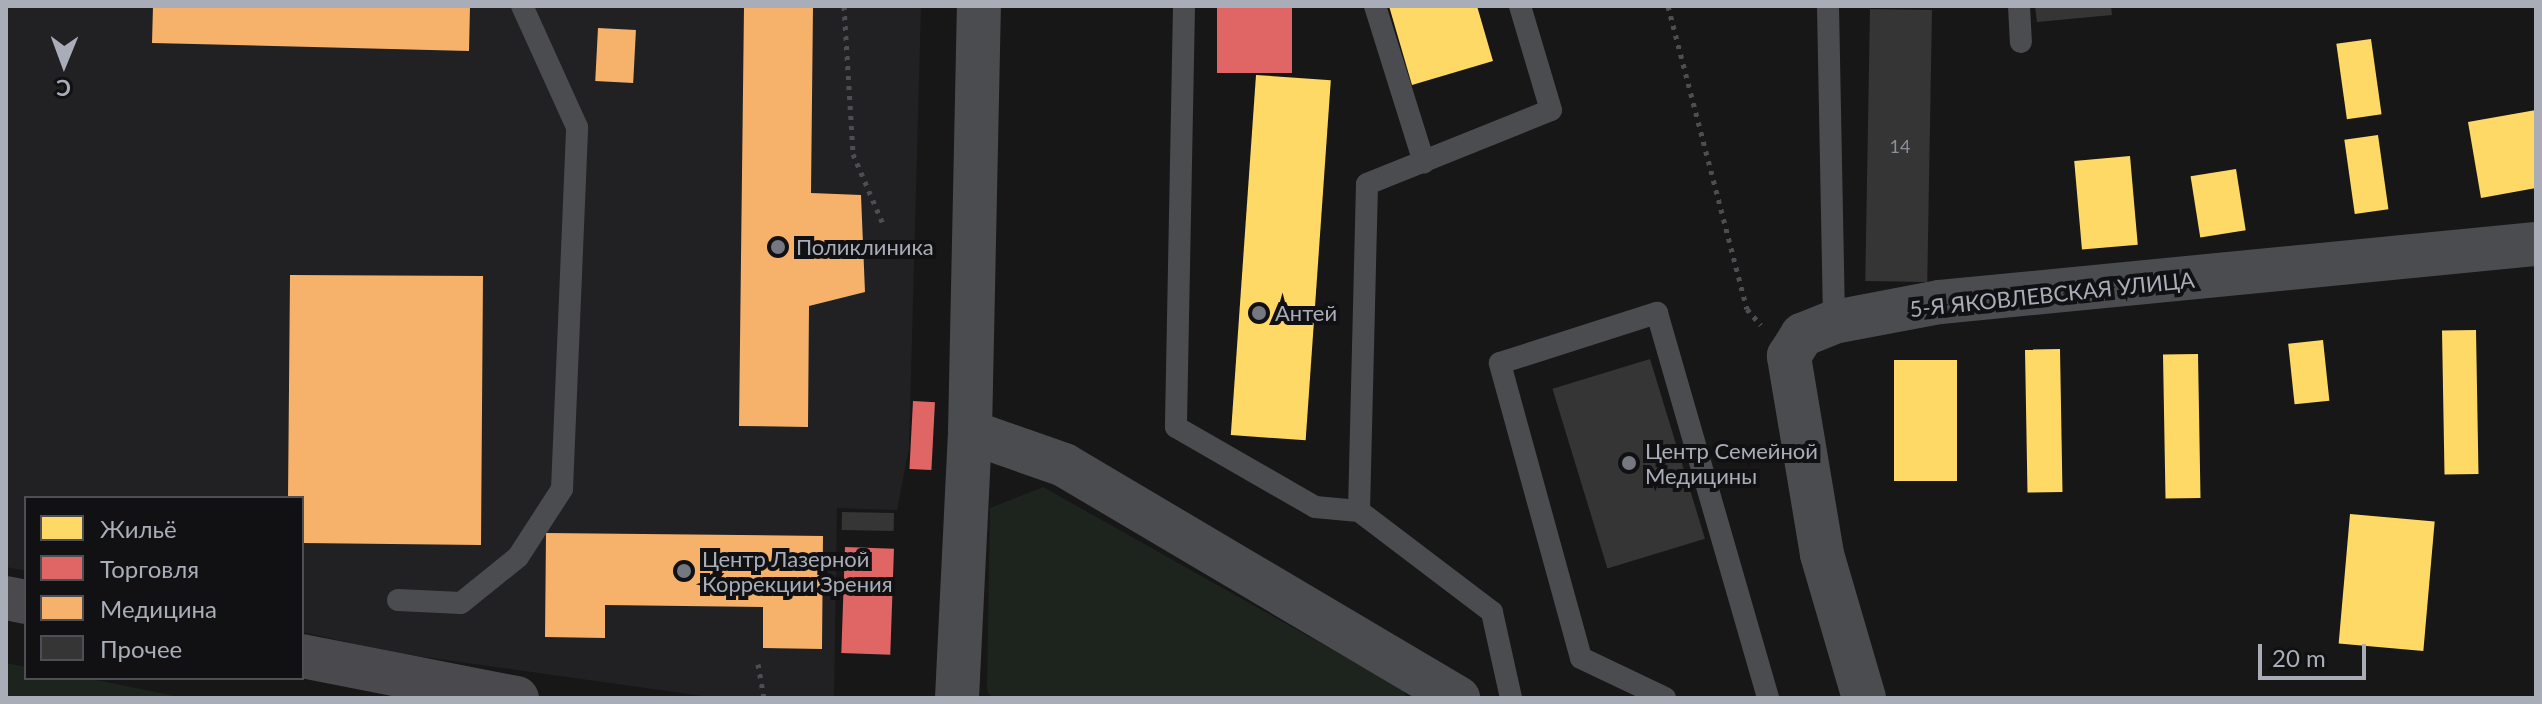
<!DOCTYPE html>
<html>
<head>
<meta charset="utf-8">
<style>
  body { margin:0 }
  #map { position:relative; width:2542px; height:704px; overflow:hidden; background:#171717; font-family:Lato,sans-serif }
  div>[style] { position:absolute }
  .built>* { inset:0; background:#212123 }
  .green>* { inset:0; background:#1d241e }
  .homes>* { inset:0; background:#ffd966; transform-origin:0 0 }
  .shops>* { inset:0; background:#e06666; transform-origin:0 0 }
  .health>* { inset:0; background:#f6b26b; transform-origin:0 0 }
  .building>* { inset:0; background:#353536; transform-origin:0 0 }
  .path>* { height:5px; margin-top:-2.5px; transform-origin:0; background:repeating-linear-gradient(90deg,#4d4e52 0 4px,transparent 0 10px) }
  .lane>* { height:22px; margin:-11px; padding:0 11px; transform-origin:11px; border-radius:11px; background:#4b4c50 }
  .street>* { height:44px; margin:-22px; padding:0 22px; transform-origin:22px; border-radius:22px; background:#4b4c50 }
  .secondary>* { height:44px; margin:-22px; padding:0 22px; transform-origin:22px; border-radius:22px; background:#4a4a4e }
  .dots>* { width:22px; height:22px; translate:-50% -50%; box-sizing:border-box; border:4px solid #111113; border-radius:50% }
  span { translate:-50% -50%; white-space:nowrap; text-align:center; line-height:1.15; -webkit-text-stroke:8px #111113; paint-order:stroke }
  .number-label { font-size:18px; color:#8b8f98 }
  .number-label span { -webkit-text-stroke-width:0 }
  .poi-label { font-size:22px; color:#a8adb8 }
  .left { translate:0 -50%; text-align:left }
  .street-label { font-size:22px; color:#a8adb8 }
  .frame { position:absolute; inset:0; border:8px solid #a8adb8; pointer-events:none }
  .legend { position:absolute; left:24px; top:496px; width:280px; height:184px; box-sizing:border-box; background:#111113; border:2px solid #4d4f55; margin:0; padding:10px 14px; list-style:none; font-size:24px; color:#a8adb8 }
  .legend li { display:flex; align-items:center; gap:16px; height:40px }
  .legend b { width:40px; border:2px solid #4d4f55 }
  .north { position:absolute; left:24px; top:24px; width:80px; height:80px; -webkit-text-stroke:6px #111113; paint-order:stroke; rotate:181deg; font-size:22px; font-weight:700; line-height:32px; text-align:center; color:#a8adb8 }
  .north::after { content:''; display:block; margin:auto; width:28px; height:36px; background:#a8adb8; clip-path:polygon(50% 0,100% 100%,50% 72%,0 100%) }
  .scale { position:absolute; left:2258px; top:644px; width:108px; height:36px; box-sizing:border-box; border:4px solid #a8adb8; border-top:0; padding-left:10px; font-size:24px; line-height:28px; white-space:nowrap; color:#a8adb8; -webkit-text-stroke:6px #111113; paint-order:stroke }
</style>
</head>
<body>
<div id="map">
  <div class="built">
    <div style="clip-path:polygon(6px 6px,921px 6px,909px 448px,897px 510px,837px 508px,834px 698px,717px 698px,395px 653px,302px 632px,302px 498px,26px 498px,26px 571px,6px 567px)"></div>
  </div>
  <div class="green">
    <div style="clip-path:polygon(1043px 487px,1404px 690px,1406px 698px,993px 698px,987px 691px,990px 508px)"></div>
    <div style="clip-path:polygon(6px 663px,26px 667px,26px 678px,86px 678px,185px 698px,6px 698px)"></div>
  </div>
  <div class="homes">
    <div style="clip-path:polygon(1389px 6px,1477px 6px,1493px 61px,1412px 85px)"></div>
    <div style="left:2371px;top:39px;width:76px;height:35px;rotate:82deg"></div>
    <div style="left:1256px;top:75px;width:75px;height:361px;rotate:4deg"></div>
    <div style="clip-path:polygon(2536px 110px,2536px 188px,2481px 198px,2468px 122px)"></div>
    <div style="left:2378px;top:135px;width:75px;height:34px;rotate:82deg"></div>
    <div style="left:2130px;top:156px;width:89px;height:56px;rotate:85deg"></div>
    <div style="left:2236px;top:169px;width:62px;height:46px;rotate:81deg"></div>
    <div style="left:2476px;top:330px;width:144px;height:34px;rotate:89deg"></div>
    <div style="left:2323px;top:340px;width:61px;height:35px;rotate:84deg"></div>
    <div style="left:2060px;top:349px;width:143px;height:35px;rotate:89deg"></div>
    <div style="left:2198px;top:354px;width:144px;height:35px;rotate:89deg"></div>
    <div style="left:1894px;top:360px;width:63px;height:121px"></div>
    <div style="left:2350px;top:514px;width:85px;height:130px;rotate:5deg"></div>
  </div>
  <div class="shops">
    <div style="left:1217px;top:6px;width:75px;height:67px"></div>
    <div style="left:913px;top:401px;width:22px;height:68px;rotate:3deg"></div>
    <div style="left:845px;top:547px;width:49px;height:106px;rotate:2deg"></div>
  </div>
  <div class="health">
    <div style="clip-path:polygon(153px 6px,470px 6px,469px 51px,152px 43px)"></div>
    <div style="clip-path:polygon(744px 6px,813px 6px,811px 193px,861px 195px,865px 292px,809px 306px,808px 427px,739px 426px)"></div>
    <div style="left:598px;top:28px;width:38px;height:53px;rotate:3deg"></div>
    <div style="clip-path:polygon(290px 275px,483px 276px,481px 545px,302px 543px,302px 498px,288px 498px)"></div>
    <div style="clip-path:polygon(546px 533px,823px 536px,822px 649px,763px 648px,763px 607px,605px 605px,605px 638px,545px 637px)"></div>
  </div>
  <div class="building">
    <div style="clip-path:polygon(2035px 6px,2111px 6px,2112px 15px,2037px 22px)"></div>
    <div style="left:1870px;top:9px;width:62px;height:272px;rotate:1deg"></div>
    <div style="left:1650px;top:359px;width:188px;height:102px;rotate:73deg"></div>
    <div style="left:842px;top:512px;width:52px;height:18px;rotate:1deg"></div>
  </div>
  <div class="path">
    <div style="left:844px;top:6px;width:148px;rotate:86.5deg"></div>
    <div style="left:853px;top:154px;width:76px;rotate:66.8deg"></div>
    <div style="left:1668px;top:6px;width:313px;rotate:75.4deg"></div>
    <div style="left:1747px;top:309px;width:21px;rotate:49deg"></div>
    <div style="left:758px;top:664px;width:35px;rotate:80deg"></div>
  </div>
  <div class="lane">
    <div style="left:1184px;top:6px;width:421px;rotate:91.1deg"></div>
    <div style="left:1176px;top:427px;width:160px;rotate:29.9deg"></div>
    <div style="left:1315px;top:507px;width:44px;rotate:5.2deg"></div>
    <div style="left:1375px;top:6px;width:164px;rotate:72.6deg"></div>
    <div style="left:1828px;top:6px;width:316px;rotate:88.9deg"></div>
    <div style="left:2019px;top:6px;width:36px;rotate:87deg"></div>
    <div style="left:398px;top:600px;width:63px;rotate:2.7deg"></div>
    <div style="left:461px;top:603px;width:73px;rotate:-38.9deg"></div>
    <div style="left:518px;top:557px;width:81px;rotate:-57.1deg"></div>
    <div style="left:562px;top:489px;width:362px;rotate:-87.6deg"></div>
    <div style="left:577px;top:127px;width:133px;rotate:-114.4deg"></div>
    <div style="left:1511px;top:698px;width:88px;rotate:-102.5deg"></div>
    <div style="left:1492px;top:612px;width:167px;rotate:-142.8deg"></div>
    <div style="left:1359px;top:511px;width:327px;rotate:-88.6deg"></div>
    <div style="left:1367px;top:184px;width:198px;rotate:-21.9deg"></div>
    <div style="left:1551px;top:110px;width:109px;rotate:-106.6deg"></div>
    <div style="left:1665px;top:698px;width:93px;rotate:-154.5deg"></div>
    <div style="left:1581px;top:658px;width:306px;rotate:-105.4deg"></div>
    <div style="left:1500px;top:363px;width:165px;rotate:-17.7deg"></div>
    <div style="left:1657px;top:313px;width:401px;rotate:73.9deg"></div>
  </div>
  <div class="street">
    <div style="left:970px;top:432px;width:100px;rotate:19.3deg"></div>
    <div style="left:1064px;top:465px;width:458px;rotate:30.6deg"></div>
    <div style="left:957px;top:698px;width:266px;rotate:-87.2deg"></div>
    <div style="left:970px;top:432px;width:426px;rotate:-88.8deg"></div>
    <div style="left:1864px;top:698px;width:150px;rotate:-106.3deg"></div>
    <div style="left:1822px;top:554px;width:201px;rotate:-99.5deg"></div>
    <div style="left:1789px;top:356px;width:25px;rotate:-58deg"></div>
    <div style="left:1802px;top:335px;width:35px;rotate:-22deg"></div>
    <div style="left:1834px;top:322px;width:108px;rotate:-10.7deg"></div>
    <div style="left:1940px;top:302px;width:599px;rotate:-5.56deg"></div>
  </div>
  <div class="secondary">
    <div style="left:6px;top:598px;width:20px;rotate:11deg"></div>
    <div style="left:302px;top:656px;width:219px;rotate:11.1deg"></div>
  </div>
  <div class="dots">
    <div style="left:778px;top:247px;background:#757880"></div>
    <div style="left:1259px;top:313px;background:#757880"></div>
    <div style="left:1629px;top:463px;background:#757880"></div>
    <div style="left:684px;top:571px;background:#757880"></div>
  </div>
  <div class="number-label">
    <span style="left:1900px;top:146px">14</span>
  </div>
  <div class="poi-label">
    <span class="left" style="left:796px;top:247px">Поликлиника</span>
    <span class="left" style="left:1275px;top:313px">Антей</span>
    <span class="left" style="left:1645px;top:463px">Центр Семейной<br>Медицины</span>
    <span class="left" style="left:702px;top:571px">Центр Лазерной<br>Коррекции Зрения</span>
  </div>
  <div class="street-label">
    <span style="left:2052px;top:294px;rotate:-6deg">5-Я ЯКОВЛЕВСКАЯ УЛИЦА</span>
  </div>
  <div class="frame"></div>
  <ul class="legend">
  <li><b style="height:22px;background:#ffd966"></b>Жильё</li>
  <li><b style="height:22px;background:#e06666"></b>Торговля</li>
  <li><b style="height:22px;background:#f6b26b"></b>Медицина</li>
  <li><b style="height:22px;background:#353536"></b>Прочее</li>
  </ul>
  <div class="north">С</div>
  <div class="scale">20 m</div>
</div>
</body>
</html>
